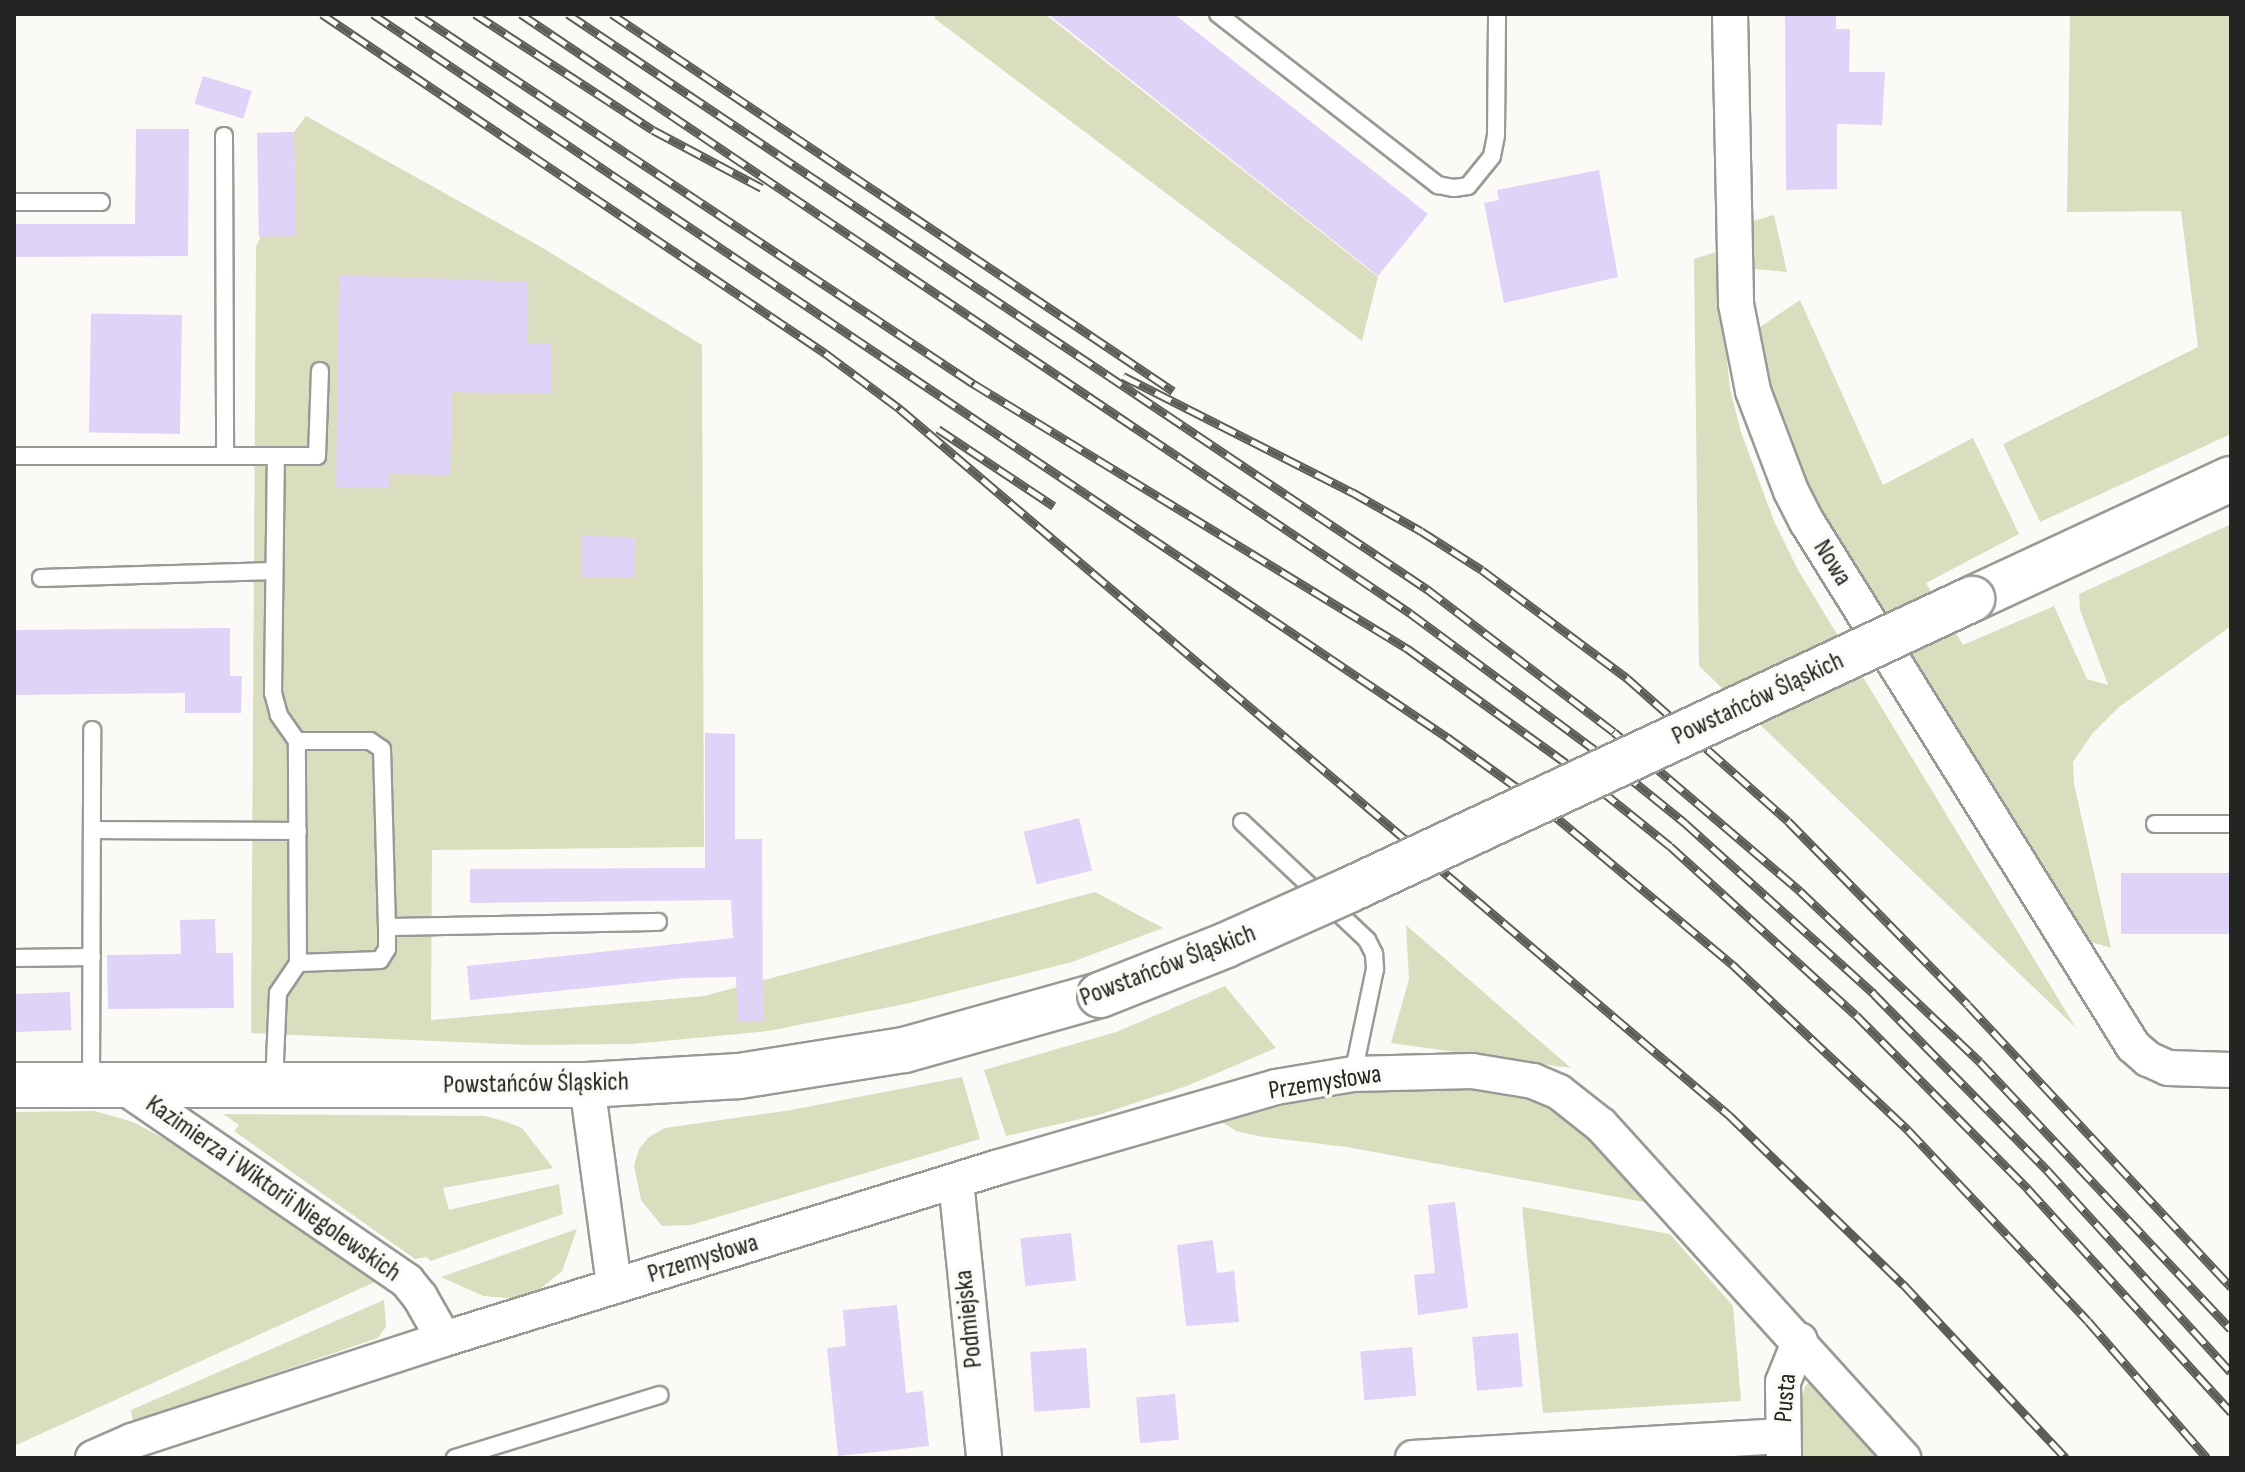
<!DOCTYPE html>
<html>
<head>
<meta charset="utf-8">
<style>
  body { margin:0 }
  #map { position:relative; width:2245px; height:1472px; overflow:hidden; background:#fcfaf6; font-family:"Sofia Sans Condensed",sans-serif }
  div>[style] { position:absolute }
  .green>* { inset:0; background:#dadebf }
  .building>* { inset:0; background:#e0d3f8; transform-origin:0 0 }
  .roads { filter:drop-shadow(2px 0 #9b9995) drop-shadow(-2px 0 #9b9995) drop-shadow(0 2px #9b9995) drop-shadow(0 -2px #9b9995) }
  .lane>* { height:16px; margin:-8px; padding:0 8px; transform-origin:8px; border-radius:8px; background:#fff }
  .street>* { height:34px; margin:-17px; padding:0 17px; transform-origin:17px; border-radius:17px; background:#fff }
  .secondary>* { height:44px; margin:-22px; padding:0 22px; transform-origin:22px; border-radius:22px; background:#fff }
  .rail>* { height:9px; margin-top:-4.5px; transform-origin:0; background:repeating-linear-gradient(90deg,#fcfaf6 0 18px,#5c5c59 0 36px); box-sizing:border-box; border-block:2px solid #5c5c59 }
  .bridges { filter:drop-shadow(2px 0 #9b9995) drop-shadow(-2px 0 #9b9995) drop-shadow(0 2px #9b9995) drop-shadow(0 -2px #9b9995) }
  .secondary-bridge>* { height:44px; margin:-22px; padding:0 22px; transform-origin:22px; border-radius:22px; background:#fff }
  span { translate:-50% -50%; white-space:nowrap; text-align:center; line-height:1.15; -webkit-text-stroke:7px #fcfaf6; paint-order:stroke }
  .street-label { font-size:26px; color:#242422 }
  .frame { position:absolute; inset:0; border:16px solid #242422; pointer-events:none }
</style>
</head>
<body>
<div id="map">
  <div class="green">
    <div style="clip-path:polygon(937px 14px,1045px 14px,1378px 277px,1362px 341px,934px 18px)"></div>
    <div style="clip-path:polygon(2070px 14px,2231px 14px,2231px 434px,2040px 522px,2003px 444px,2198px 347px,2181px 211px,2067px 212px)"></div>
    <div style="clip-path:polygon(306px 116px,536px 244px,702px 345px,704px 847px,432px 850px,431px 1020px,704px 996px,1095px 892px,1163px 928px,1072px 962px,910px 1003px,768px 1031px,632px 1044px,530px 1045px,251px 1033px,256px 246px,261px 236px,295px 235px,294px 132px)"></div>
    <div style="clip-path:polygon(1774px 215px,1787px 272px,1754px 269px,1749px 222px)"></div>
    <div style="clip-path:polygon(1716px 252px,1730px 389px,1741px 432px,1774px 521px,1798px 570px,2076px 1028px,1699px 666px,1694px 259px)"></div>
    <div style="clip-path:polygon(1800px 300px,1883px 485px,1973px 438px,2019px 534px,1926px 583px,1963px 645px,2054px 606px,2087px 679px,2108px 685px,2080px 610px,2079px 594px,2231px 524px,2231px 626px,2119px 707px,2092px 734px,2073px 762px,2074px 784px,2111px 948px,2086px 940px,1845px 553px,1802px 477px,1782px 428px,1757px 329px)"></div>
    <div style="clip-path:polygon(1406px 925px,1571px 1068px,1391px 1043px,1409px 979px)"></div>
    <div style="clip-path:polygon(1225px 986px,1276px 1048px,1187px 1086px,1098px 1115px,1006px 1136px,984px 1070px,1116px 1032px)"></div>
    <div style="clip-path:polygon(962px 1077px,980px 1139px,691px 1225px,662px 1226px,641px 1200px,634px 1165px,639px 1149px,649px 1137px,665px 1128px,791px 1110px)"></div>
    <div style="clip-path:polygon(1350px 1088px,1488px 1090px,1552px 1106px,1577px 1122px,1655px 1204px,1347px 1147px,1263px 1137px,1236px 1131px,1222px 1122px)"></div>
    <div style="clip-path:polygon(95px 1111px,133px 1122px,205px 1160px,375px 1282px,14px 1446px,14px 1112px)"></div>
    <div style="clip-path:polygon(223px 1114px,485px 1116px,507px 1122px,522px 1128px,553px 1168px,443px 1188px,449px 1210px,559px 1184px,563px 1214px,431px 1261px,426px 1257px,415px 1259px,234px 1131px,239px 1125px)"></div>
    <div style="clip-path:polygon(1522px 1207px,1670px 1234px,1733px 1306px,1741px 1401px,1543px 1413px)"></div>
    <div style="clip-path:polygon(577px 1229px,562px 1271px,533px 1295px,520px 1299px,483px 1296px,441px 1277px)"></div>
    <div style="clip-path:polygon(384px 1300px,386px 1326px,378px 1338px,133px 1422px,131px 1410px)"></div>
    <div style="clip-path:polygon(1813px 1380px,1882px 1458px,1803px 1458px,1802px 1397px,1805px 1386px)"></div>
  </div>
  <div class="building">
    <div style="clip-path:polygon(1048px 14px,1174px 14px,1428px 214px,1378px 276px)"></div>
    <div style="clip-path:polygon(1785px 14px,1836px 14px,1836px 29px,1850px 29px,1849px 72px,1885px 72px,1882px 125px,1837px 124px,1837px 189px,1786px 190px)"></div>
    <div style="left:203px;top:76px;width:51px;height:29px;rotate:17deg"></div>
    <div style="clip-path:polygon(136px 129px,189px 129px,188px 256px,14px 257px,14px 224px,135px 224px)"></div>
    <div style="left:294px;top:132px;width:104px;height:37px;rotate:89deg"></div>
    <div style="clip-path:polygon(1599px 170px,1618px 277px,1504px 303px,1484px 203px,1499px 200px,1497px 190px)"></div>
    <div style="clip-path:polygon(339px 275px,528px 282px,527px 343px,551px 343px,551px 394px,452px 392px,450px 475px,389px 474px,389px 488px,336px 488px)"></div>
    <div style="left:182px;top:315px;width:119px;height:91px;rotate:91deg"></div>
    <div style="left:582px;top:536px;width:53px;height:41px;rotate:1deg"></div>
    <div style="clip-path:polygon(230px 628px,230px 676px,242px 676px,241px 713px,185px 713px,185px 693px,14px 695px,14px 630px)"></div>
    <div style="clip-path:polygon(705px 733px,735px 734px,735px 839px,762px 839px,763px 1021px,738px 1021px,736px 977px,684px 978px,470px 1000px,467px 966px,733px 938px,731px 900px,470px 903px,470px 869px,705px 868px)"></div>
    <div style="left:1079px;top:818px;width:54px;height:57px;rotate:76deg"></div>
    <div style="left:2121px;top:873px;width:110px;height:61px"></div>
    <div style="clip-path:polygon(215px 919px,216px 953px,233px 953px,234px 1008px,108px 1009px,107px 955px,181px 954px,180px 920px)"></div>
    <div style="left:70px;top:992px;width:38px;height:56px;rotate:88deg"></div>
    <div style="clip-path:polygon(1455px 1202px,1468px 1308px,1418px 1315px,1414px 1275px,1435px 1273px,1428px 1205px)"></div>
    <div style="left:1071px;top:1233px;width:48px;height:51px;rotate:84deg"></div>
    <div style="clip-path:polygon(1213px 1240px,1217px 1273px,1234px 1271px,1239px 1322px,1186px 1326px,1177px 1245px)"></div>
    <div style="clip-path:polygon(897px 1305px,906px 1393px,923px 1391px,929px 1446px,838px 1456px,827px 1348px,846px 1346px,843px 1310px)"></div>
    <div style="left:1518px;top:1333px;width:54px;height:46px;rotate:85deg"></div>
    <div style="left:1412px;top:1347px;width:49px;height:52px;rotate:85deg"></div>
    <div style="left:1086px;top:1348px;width:60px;height:56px;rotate:86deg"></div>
    <div style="left:1175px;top:1394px;width:46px;height:39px;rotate:85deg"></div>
  </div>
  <div class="roads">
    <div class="lane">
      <div style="left:1218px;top:14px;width:279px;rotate:37.9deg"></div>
      <div style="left:1438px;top:185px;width:16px;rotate:11deg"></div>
      <div style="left:1454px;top:188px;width:14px;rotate:-8deg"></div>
      <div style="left:1468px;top:186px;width:38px;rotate:-51deg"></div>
      <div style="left:1492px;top:156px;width:21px;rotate:-79deg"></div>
      <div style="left:1496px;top:135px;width:121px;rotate:-89.5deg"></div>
      <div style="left:224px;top:136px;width:319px;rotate:89.8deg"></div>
      <div style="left:14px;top:202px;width:87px"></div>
      <div style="left:14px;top:456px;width:303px"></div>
      <div style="left:317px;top:456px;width:85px;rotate:-88deg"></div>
      <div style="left:41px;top:578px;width:233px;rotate:-1.7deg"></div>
      <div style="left:297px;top:741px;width:73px"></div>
      <div style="left:370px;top:741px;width:14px;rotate:34deg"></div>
      <div style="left:382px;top:749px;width:178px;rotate:88.4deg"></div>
      <div style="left:387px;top:927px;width:22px;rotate:90deg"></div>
      <div style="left:387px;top:949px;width:13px;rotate:122deg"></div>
      <div style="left:380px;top:960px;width:82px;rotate:177.9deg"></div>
      <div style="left:1242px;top:822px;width:172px;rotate:43.3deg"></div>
      <div style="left:1367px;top:940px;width:16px;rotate:63deg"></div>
      <div style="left:1374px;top:954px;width:15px;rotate:86deg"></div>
      <div style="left:1375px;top:969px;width:107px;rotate:101.8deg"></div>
      <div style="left:2155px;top:824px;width:76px"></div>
      <div style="left:93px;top:830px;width:205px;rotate:0.3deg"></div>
      <div style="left:387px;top:927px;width:271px;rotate:-1.1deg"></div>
      <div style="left:14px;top:958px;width:78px;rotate:-0.7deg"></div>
      <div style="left:91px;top:1083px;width:353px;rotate:-89.8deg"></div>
      <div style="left:274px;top:1084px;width:91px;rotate:-87.5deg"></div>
      <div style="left:278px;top:993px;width:36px;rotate:-56deg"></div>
      <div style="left:298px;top:963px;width:222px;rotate:-90.3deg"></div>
      <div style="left:297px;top:741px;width:32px;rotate:-125deg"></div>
      <div style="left:279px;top:715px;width:23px;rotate:-105deg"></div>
      <div style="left:273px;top:693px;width:237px;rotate:-89.3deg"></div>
      <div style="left:455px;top:1458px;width:214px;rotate:-17.1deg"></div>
    </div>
    <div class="street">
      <div style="left:1730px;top:14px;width:290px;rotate:88.8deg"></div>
      <div style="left:1736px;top:304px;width:89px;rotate:78.9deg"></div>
      <div style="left:1753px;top:391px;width:107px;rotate:69.2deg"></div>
      <div style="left:1791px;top:491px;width:35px;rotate:63deg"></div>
      <div style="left:1807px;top:522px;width:617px;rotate:58.11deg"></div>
      <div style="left:2133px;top:1046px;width:20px;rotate:41deg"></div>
      <div style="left:2148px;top:1059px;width:22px;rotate:24deg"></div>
      <div style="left:2168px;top:1068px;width:63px;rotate:1.8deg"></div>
      <div style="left:121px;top:1085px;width:347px;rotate:34.4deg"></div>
      <div style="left:407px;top:1281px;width:21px;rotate:51deg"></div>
      <div style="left:420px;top:1297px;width:48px;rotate:60.3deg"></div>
      <div style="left:587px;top:1085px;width:203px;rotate:82.3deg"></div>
      <div style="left:956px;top:1181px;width:278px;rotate:84.2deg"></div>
      <div style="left:1784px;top:1456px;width:74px;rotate:-90.8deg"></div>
      <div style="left:1783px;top:1382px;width:45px;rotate:-68deg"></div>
      <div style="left:93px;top:1458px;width:43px;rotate:-23.6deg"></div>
      <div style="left:132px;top:1441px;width:328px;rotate:-18.1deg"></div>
      <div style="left:444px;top:1339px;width:581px;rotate:-17.22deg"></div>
      <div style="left:999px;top:1167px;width:288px;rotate:-16.1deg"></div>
      <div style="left:1276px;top:1087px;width:78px;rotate:-9.6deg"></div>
      <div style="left:1353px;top:1074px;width:119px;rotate:-1.4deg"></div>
      <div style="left:1472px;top:1071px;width:62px;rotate:9.3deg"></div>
      <div style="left:1533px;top:1081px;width:28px;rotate:23deg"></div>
      <div style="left:1559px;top:1092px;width:53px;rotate:38.2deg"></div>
      <div style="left:1601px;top:1125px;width:450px;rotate:47.8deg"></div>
      <div style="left:1413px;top:1458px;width:370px;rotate:-3.4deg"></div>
    </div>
    <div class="secondary">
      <div style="left:1972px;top:599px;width:285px;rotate:-24.9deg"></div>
      <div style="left:14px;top:1085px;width:573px"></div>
      <div style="left:587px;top:1085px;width:152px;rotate:-3.4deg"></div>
      <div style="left:739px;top:1076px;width:167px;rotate:-9deg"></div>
      <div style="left:904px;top:1050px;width:204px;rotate:-15.7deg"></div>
    </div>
  </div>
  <div class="rail">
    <div style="left:322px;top:14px;width:607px;rotate:33.98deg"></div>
    <div style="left:825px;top:353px;width:94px;rotate:36.7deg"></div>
    <div style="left:900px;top:409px;width:1089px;rotate:40.42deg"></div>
    <div style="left:1729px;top:1115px;width:243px;rotate:44.2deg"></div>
    <div style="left:1903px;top:1284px;width:238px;rotate:46.9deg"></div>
    <div style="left:373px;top:14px;width:1295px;rotate:33.95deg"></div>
    <div style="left:1447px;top:737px;width:120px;rotate:35.8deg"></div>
    <div style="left:1544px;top:807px;width:245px;rotate:39.9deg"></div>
    <div style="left:1732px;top:964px;width:242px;rotate:43.3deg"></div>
    <div style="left:1908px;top:1130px;width:262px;rotate:46.7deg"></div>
    <div style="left:2088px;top:1321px;width:181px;rotate:49deg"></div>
    <div style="left:417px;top:14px;width:669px;rotate:33.6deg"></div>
    <div style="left:974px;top:384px;width:509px;rotate:31.41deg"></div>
    <div style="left:1408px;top:649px;width:203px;rotate:35.8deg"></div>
    <div style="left:1573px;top:768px;width:124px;rotate:38.8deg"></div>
    <div style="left:1670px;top:846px;width:251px;rotate:42.3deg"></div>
    <div style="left:1856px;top:1015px;width:245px;rotate:45.3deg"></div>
    <div style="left:2028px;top:1189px;width:302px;rotate:47.7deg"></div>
    <div style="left:475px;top:14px;width:212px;rotate:33.1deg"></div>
    <div style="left:653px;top:130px;width:123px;rotate:28deg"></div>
    <div style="left:521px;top:14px;width:1072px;rotate:33.97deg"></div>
    <div style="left:1410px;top:613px;width:230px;rotate:36.5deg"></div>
    <div style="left:1595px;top:750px;width:116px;rotate:39deg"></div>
    <div style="left:1685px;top:823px;width:255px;rotate:42.1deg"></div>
    <div style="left:1874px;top:994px;width:247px;rotate:45.5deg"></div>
    <div style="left:2047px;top:1170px;width:273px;rotate:47.7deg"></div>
    <div style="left:568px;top:14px;width:1034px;rotate:33.8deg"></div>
    <div style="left:1427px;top:589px;width:235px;rotate:37.4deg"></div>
    <div style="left:1614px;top:732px;width:245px;rotate:40.5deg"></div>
    <div style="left:1800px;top:891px;width:248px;rotate:43.5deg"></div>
    <div style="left:1980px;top:1062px;width:366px;rotate:46.8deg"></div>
    <div style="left:612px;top:14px;width:676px;rotate:33.9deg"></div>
    <div style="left:1123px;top:376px;width:257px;rotate:26.9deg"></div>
    <div style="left:1352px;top:492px;width:79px;rotate:29.5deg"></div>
    <div style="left:1421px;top:531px;width:72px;rotate:32.6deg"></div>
    <div style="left:1482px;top:570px;width:181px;rotate:36.7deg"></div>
    <div style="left:1627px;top:678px;width:215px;rotate:41.6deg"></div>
    <div style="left:1788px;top:821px;width:257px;rotate:45.6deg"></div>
    <div style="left:1968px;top:1005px;width:386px;rotate:47deg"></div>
    <div style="left:938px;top:429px;width:139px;rotate:33.6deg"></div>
  </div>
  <div class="bridges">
    <div class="secondary-bridge">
      <div style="left:1100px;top:995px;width:136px;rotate:-21.6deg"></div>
      <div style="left:1226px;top:945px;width:135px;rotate:-24.1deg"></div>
      <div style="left:1349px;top:890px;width:688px;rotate:-25.04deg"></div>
    </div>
  </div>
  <div class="street-label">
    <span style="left:1832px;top:563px;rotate:58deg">Nowa</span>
    <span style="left:1758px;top:699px;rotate:-25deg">Powstańców Śląskich</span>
    <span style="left:1168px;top:966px;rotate:-21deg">Powstańców Śląskich</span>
    <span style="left:1325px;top:1083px;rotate:-9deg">Przemysłowa</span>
    <span style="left:536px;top:1084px;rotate:-1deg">Powstańców Śląskich</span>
    <span style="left:273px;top:1189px;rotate:35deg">Kazimierza i Wiktorii Niegolewskich</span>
    <span style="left:703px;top:1259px;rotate:-17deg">Przemysłowa</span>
    <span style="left:969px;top:1319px;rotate:-96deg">Podmiejska</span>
    <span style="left:1786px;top:1398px;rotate:-85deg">Pusta</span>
  </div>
  <div class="frame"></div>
</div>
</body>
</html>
